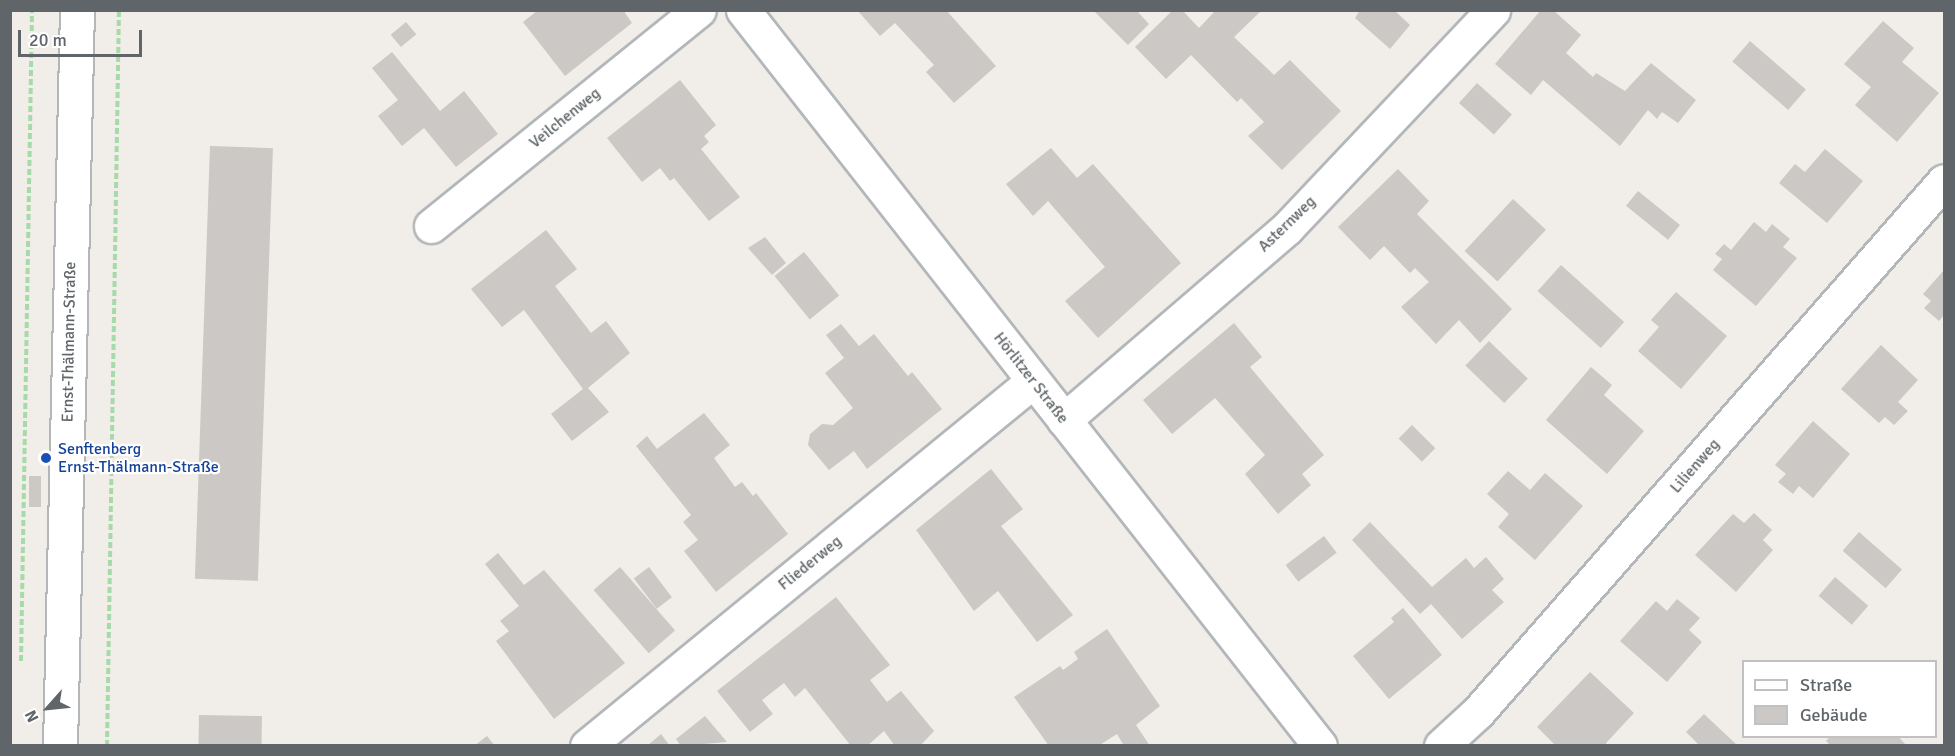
<!DOCTYPE html>
<html>
<head>
<meta charset="utf-8">
<style>
  body { margin:0 }
  #map { position:relative; width:1955px; height:756px; overflow:hidden; background:#f1ede8; font-family:Signika,sans-serif }
  div>[style] { position:absolute }
  .building>* { inset:0; background:#ccc8c5; transform-origin:0 0 }
  .path>* { height:4px; margin-top:-2px; transform-origin:0; background:repeating-linear-gradient(90deg,#a7daa9 0 6px,transparent 0 9px) }
  .roads { filter:drop-shadow(2px 0 #b3b7ba) drop-shadow(-2px 0 #b3b7ba) drop-shadow(0 2px #b3b7ba) drop-shadow(0 -2px #b3b7ba) }
  .minor>* { height:33px; margin:-16.5px; padding:0 16.5px; transform-origin:16.5px; border-radius:16.5px; background:#fff }
  .secondary>* { height:33px; margin:-16.5px; padding:0 16.5px; transform-origin:16.5px; border-radius:16.5px; background:#fff }
  .dots>* { width:16px; height:16px; translate:-50% -50%; box-sizing:border-box; border:3px solid #fff; border-radius:50% }
  span { translate:-50% -50%; white-space:nowrap; text-align:center; line-height:1.15; -webkit-text-stroke:4.5px #fff; paint-order:stroke }
  .street-label { font-size:16px; color:#5f6568 }
  .transit-label { font-size:16px; color:#164399 }
  .left { translate:0 -50%; text-align:left }
  .frame { position:absolute; inset:0; border:12px solid #5f6568; pointer-events:none }
  .legend { position:absolute; left:1742px; top:660px; width:195px; height:78px; box-sizing:border-box; background:#fff; border:2px solid #bfc1c3; margin:0; padding:8px 10px; list-style:none; font-size:18px; color:#5f6568 }
  .legend li { display:flex; align-items:center; gap:12px; height:30px }
  .legend b { width:30px; border:2px solid #bfc1c3 }
  .north { position:absolute; left:18px; top:678px; width:60px; height:60px; -webkit-text-stroke:4px #fff; paint-order:stroke; rotate:243deg; font-size:16px; font-weight:700; line-height:24px; text-align:center; color:#5f6568 }
  .north::after { content:''; display:block; margin:auto; width:21px; height:27px; background:#5f6568; clip-path:polygon(50% 0,100% 100%,50% 72%,0 100%) }
  .scale { position:absolute; left:18px; top:30px; width:124px; height:27px; box-sizing:border-box; border:3px solid #5f6568; border-top:0; padding-left:8px; font-size:18px; line-height:21px; white-space:nowrap; color:#5f6568; -webkit-text-stroke:4px #fff; paint-order:stroke }
</style>
</head>
<body>
<div id="map">
  <div class="building">
    <div style="clip-path:polygon(538px 10px,623px 10px,632px 23px,565px 76px,523px 22px)"></div>
    <div style="clip-path:polygon(857px 10px,946px 10px,996px 66px,954px 103px,926px 72px,934px 65px,895px 23px,880px 36px)"></div>
    <div style="clip-path:polygon(1093px 10px,1136px 10px,1149px 24px,1128px 45px)"></div>
    <div style="clip-path:polygon(1173px 10px,1182px 10px,1199px 28px,1216px 10px,1262px 10px,1234px 37px,1274px 75px,1290px 60px,1341px 111px,1282px 170px,1248px 136px,1264px 122px,1241px 98px,1237px 102px,1191px 55px,1166px 79px,1135px 47px)"></div>
    <div style="clip-path:polygon(1360px 10px,1394px 10px,1410px 25px,1390px 49px,1355px 18px)"></div>
    <div style="clip-path:polygon(1541px 10px,1553px 10px,1581px 35px,1566px 53px,1593px 77px,1596px 73px,1625px 91px,1651px 63px,1696px 100px,1678px 123px,1662px 112px,1657px 119px,1648px 110px,1620px 146px,1543px 80px,1531px 95px,1495px 64px)"></div>
    <div style="clip-path:polygon(1883px 21px,1914px 48px,1902px 62px,1939px 93px,1897px 142px,1855px 105px,1871px 87px,1844px 64px)"></div>
    <div style="left:406px;top:22px;width:16px;height:20px;rotate:50deg"></div>
    <div style="left:1750px;top:41px;width:74px;height:27px;rotate:41deg"></div>
    <div style="clip-path:polygon(392px 52px,440px 111px,464px 91px,498px 134px,456px 167px,424px 128px,402px 146px,378px 116px,398px 100px,372px 68px)"></div>
    <div style="clip-path:polygon(680px 80px,716px 125px,704px 136px,709px 142px,701px 149px,740px 197px,709px 221px,674px 178px,670px 181px,660px 168px,642px 182px,607px 138px)"></div>
    <div style="left:1477px;top:83px;width:47px;height:27px;rotate:42deg"></div>
    <div style="left:210px;top:146px;width:63px;height:433px;rotate:2deg"></div>
    <div style="clip-path:polygon(1051px 148px,1077px 178px,1093px 164px,1181px 263px,1098px 338px,1065px 301px,1105px 267px,1048px 201px,1033px 216px,1006px 184px)"></div>
    <div style="clip-path:polygon(1825px 149px,1863px 181px,1827px 223px,1779px 183px,1795px 164px,1805px 172px)"></div>
    <div style="clip-path:polygon(1398px 169px,1429px 201px,1417px 214px,1512px 309px,1480px 343px,1459px 320px,1436px 344px,1401px 307px,1429px 282px,1415px 268px,1410px 273px,1384px 246px,1370px 260px,1338px 227px)"></div>
    <div style="left:1638px;top:191px;width:54px;height:19px;rotate:39deg"></div>
    <div style="left:1513px;top:199px;width:45px;height:71px;rotate:43deg"></div>
    <div style="clip-path:polygon(1754px 222px,1766px 232px,1772px 224px,1790px 239px,1783px 247px,1797px 258px,1756px 306px,1713px 270px,1722px 259px,1715px 254px,1724px 244px,1731px 250px)"></div>
    <div style="clip-path:polygon(546px 230px,577px 269px,555px 286px,591px 333px,606px 321px,630px 353px,588px 388px,609px 412px,572px 441px,551px 414px,583px 389px,524px 310px,502px 327px,471px 289px)"></div>
    <div style="clip-path:polygon(765px 237px,786px 263px,772px 275px,748px 248px)"></div>
    <div style="left:804px;top:252px;width:56px;height:38px;rotate:51deg"></div>
    <div style="left:1561px;top:265px;width:85px;height:35px;rotate:42deg"></div>
    <div style="clip-path:polygon(1944px 270px,1944px 315px,1939px 321px,1924px 308px,1931px 301px,1923px 294px)"></div>
    <div style="clip-path:polygon(1676px 292px,1727px 336px,1681px 389px,1638px 351px,1659px 327px,1651px 320px)"></div>
    <div style="clip-path:polygon(1234px 323px,1262px 357px,1250px 367px,1324px 455px,1302px 474px,1311px 485px,1278px 514px,1245px 474px,1265px 455px,1215px 398px,1172px 434px,1143px 400px)"></div>
    <div style="clip-path:polygon(841px 324px,859px 346px,874px 334px,908px 376px,912px 372px,942px 409px,867px 469px,854px 451px,829px 470px,808px 445px,810px 434px,822px 424px,833px 425px,853px 408px,825px 373px,844px 358px,826px 335px)"></div>
    <div style="left:1489px;top:341px;width:54px;height:34px;rotate:44deg"></div>
    <div style="clip-path:polygon(1881px 345px,1918px 380px,1898px 402px,1908px 411px,1894px 425px,1885px 417px,1879px 423px,1841px 389px)"></div>
    <div style="clip-path:polygon(1591px 367px,1612px 385px,1604px 395px,1644px 431px,1607px 474px,1546px 420px)"></div>
    <div style="clip-path:polygon(704px 413px,730px 445px,714px 458px,735px 487px,742px 482px,753px 496px,756px 493px,788px 534px,716px 592px,684px 551px,698px 540px,683px 522px,691px 515px,636px 446px,647px 436px,657px 449px)"></div>
    <div style="clip-path:polygon(1813px 421px,1850px 454px,1813px 498px,1799px 486px,1793px 494px,1778px 482px,1786px 474px,1775px 465px)"></div>
    <div style="left:1412px;top:425px;width:33px;height:19px;rotate:45deg"></div>
    <div style="clip-path:polygon(991px 469px,1023px 509px,1001px 526px,1073px 615px,1037px 642px,998px 591px,974px 611px,916px 530px)"></div>
    <div style="clip-path:polygon(1508px 471px,1530px 490px,1545px 473px,1583px 506px,1535px 560px,1498px 527px,1509px 514px,1487px 494px)"></div>
    <div style="left:29px;top:476px;width:12px;height:31px"></div>
    <div style="clip-path:polygon(1754px 513px,1772px 530px,1763px 540px,1773px 550px,1736px 592px,1695px 555px,1733px 514px,1744px 523px)"></div>
    <div style="clip-path:polygon(1370px 522px,1432px 587px,1466px 558px,1474px 568px,1486px 557px,1504px 579px,1492px 590px,1504px 602px,1462px 639px,1431px 604px,1420px 614px,1352px 540px)"></div>
    <div style="left:1859px;top:532px;width:57px;height:25px;rotate:41deg"></div>
    <div style="left:1324px;top:536px;width:21px;height:48px;rotate:53deg"></div>
    <div style="clip-path:polygon(498px 553px,524px 585px,544px 570px,625px 663px,554px 719px,496px 641px,509px 631px,500px 621px,519px 606px,485px 564px)"></div>
    <div style="left:620px;top:567px;width:84px;height:35px;rotate:49deg"></div>
    <div style="left:649px;top:567px;width:38px;height:19px;rotate:53deg"></div>
    <div style="left:1835px;top:577px;width:44px;height:25px;rotate:41deg"></div>
    <div style="clip-path:polygon(836px 597px,890px 665px,870px 680px,887px 702px,901px 691px,934px 731px,920px 746px,895px 746px,884px 731px,867px 746px,851px 746px,805px 688px,795px 697px,784px 683px,762px 700px,773px 714px,750px 732px,717px 691px)"></div>
    <div style="clip-path:polygon(1677px 599px,1700px 618px,1689px 630px,1702px 642px,1667px 682px,1620px 641px,1656px 601px,1667px 611px)"></div>
    <div style="clip-path:polygon(1403px 608px,1442px 655px,1389px 699px,1353px 656px,1394px 622px,1391px 618px)"></div>
    <div style="clip-path:polygon(1107px 629px,1160px 706px,1136px 725px,1150px 746px,1124px 746px,1117px 734px,1098px 746px,1049px 746px,1014px 697px,1060px 666px,1063px 670px,1078px 659px,1074px 652px)"></div>
    <div style="clip-path:polygon(1590px 672px,1634px 713px,1606px 743px,1608px 746px,1556px 746px,1537px 727px)"></div>
    <div style="clip-path:polygon(1704px 714px,1738px 746px,1700px 746px,1686px 732px)"></div>
    <div style="left:199px;top:715px;width:63px;height:31px;rotate:1deg"></div>
    <div style="clip-path:polygon(705px 716px,727px 742px,681px 746px,676px 739px)"></div>
    <div style="clip-path:polygon(661px 734px,670px 746px,647px 746px)"></div>
    <div style="clip-path:polygon(487px 736px,495px 746px,474px 746px)"></div>
    <div style="clip-path:polygon(1831px 736px,1898px 736px,1905px 744px,1831px 746px,1826px 741px)"></div>
  </div>
  <div class="path">
    <div style="left:21px;top:661px;width:651px;rotate:-89.03deg"></div>
    <div style="left:107px;top:746px;width:736px;rotate:-89.07deg"></div>
  </div>
  <div class="roads">
    <div class="minor">
      <div style="left:743px;top:10px;width:935px;rotate:51.9deg"></div>
      <div style="left:431px;top:226px;width:344px;rotate:-38.9deg"></div>
      <div style="left:1064px;top:420px;width:294px;rotate:-40.7deg"></div>
      <div style="left:1287px;top:228px;width:300px;rotate:-46.6deg"></div>
      <div style="left:587px;top:746px;width:576px;rotate:-39.3deg"></div>
      <div style="left:1441px;top:746px;width:50px;rotate:-42.6deg"></div>
      <div style="left:1478px;top:712px;width:706px;rotate:-48.73deg"></div>
    </div>
    <div class="secondary">
      <div style="left:60px;top:746px;width:736px;rotate:-88.68deg"></div>
    </div>
  </div>
  <div class="dots">
    <div style="left:46px;top:458px;background:#1a4fb4"></div>
  </div>
  <div class="street-label">
    <span style="left:565px;top:118px;rotate:-39deg">Veilchenweg</span>
    <span style="left:1287px;top:224px;rotate:-44deg">Asternweg</span>
    <span style="left:69px;top:342px;rotate:-89deg">Ernst-Thälmann-Straße</span>
    <span style="left:1031px;top:378px;rotate:52deg">Hörlitzer Straße</span>
    <span style="left:1695px;top:466px;rotate:-49deg">Lilienweg</span>
    <span style="left:810px;top:563px;rotate:-39deg">Fliederweg</span>
  </div>
  <div class="transit-label">
    <span class="left" style="left:58px;top:458px">Senftenberg<br>Ernst-Thälmann-Straße</span>
  </div>
  <div class="frame"></div>
  <ul class="legend">
  <li><b style="height:8px;background:#fff"></b>Straße</li>
  <li><b style="height:16px;background:#ccc8c5"></b>Gebäude</li>
  </ul>
  <div class="north">N</div>
  <div class="scale">20 m</div>
</div>
</body>
</html>
